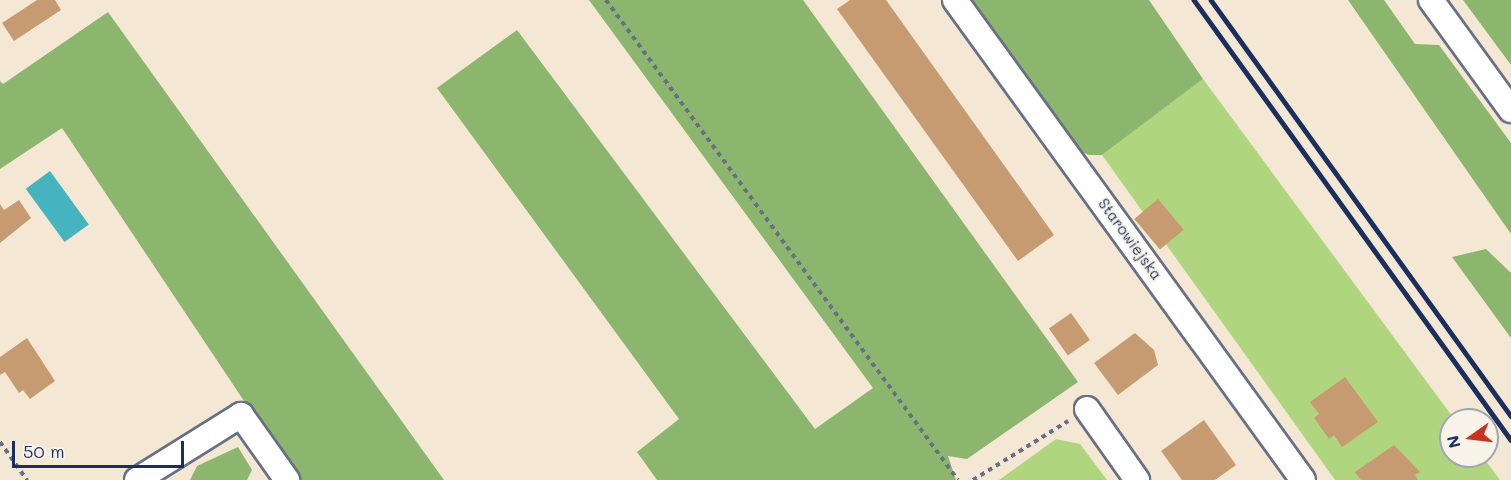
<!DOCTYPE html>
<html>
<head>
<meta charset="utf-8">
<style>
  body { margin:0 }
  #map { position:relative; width:1511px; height:480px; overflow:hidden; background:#f4e8d4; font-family:Mali,sans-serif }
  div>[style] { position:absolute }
  .green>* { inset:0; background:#b0d57f }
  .forest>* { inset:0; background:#8cb66e }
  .water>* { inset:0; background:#45b4bf; transform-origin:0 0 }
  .building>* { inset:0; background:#c69b71; transform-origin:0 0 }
  .path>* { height:4px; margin-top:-2px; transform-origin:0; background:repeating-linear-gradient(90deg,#677087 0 4.5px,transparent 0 9px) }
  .roads { filter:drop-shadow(2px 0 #677087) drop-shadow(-2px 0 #677087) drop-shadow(0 2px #677087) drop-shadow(0 -2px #677087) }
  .street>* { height:24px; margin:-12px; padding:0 12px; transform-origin:12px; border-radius:12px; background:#fff }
  .rail>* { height:4.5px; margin:-2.25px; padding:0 2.25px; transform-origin:2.25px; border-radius:2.25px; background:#1b2f5e }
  span { translate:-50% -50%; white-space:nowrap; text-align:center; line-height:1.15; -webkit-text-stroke:4.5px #f7f3e8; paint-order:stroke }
  .street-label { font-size:15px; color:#1b2f5e }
  .north { position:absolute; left:1439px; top:408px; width:60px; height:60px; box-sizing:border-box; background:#f7f3e8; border:2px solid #9fa5b1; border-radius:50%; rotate:256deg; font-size:16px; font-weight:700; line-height:24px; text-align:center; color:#1b2f5e }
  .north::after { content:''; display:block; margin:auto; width:21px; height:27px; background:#c8321e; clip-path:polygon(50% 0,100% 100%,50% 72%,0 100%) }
  .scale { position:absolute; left:12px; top:441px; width:172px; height:27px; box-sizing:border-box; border:3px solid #1b2f5e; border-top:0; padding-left:8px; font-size:18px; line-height:21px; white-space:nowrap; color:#1b2f5e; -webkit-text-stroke:4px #f7f3e8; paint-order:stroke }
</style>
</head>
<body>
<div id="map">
  <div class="green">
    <div style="clip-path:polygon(1203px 79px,1455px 420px,1451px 420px,1451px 456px,1482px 456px,1500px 480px,1335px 480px,1102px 155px)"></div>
    <div style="clip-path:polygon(1056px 439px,1080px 444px,1107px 480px,999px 480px)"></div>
  </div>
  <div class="forest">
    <div style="clip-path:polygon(589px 0,803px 0,1078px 382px,967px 459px,948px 456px,956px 480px,657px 480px,637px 452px,679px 419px,437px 88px,517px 30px,815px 429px,873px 388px)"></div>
    <div style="clip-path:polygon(963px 0,1149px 0,1203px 79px,1102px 155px,1089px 155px,1072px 148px)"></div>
    <div style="clip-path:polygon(1348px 0,1384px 0,1415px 44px,1439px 45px,1511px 143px,1511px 234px)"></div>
    <div style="clip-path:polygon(1463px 0,1511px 0,1511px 65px)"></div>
    <div style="clip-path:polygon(108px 12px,444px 480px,301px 480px,242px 398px,62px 128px,0 169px,0 81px,3px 84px)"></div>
    <div style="clip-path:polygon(1486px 249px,1511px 273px,1511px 338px,1452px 257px)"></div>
    <div style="clip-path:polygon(238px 447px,252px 470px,247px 480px,190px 480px,197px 466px)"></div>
  </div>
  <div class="water">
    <div style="left:50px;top:171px;width:66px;height:30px;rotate:54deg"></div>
  </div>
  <div class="building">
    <div style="clip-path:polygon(37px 0,55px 0,61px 10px,14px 41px,2px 23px)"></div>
    <div style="clip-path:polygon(850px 0,886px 0,1054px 235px,1018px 261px,837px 9px)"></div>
    <div style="left:1158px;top:199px;width:40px;height:31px;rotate:50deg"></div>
    <div style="clip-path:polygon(19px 200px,31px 218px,0 243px,0 204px,4px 210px)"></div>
    <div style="left:1071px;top:313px;width:33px;height:27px;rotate:55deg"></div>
    <div style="clip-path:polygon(1135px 333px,1154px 350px,1158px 365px,1118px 395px,1094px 363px)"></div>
    <div style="clip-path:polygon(27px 338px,55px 381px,30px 399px,23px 390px,19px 393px,5px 372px,0 375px,0 357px)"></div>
    <div style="clip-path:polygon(1345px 377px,1378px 422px,1342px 447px,1334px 435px,1329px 439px,1314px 418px,1319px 414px,1310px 402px)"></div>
    <div style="clip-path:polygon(1204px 420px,1236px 465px,1215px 480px,1182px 480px,1161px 451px)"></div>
    <div style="clip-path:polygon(1394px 445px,1420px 472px,1415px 475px,1418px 480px,1361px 480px,1355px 472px)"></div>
  </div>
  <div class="path">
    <div style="left:606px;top:0;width:595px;rotate:53.75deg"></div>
    <div style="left:0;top:442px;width:47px;rotate:54.6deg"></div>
    <div style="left:973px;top:480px;width:112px;rotate:-31.8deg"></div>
  </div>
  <div class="roads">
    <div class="street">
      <div style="left:955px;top:0;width:593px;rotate:54.06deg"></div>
      <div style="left:1431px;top:0;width:136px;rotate:54deg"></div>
      <div style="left:1087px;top:409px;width:87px;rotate:54.8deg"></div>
      <div style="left:137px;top:480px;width:123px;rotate:-32deg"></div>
      <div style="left:241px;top:415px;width:80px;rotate:54.7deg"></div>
    </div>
  </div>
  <div class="rail">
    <div style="left:1194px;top:0;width:542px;rotate:54.23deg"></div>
    <div style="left:1211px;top:0;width:513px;rotate:54.2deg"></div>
  </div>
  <div class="street-label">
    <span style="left:1130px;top:239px;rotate:54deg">Starowiejska</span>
  </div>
  <div class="north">N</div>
  <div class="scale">50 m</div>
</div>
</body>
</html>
